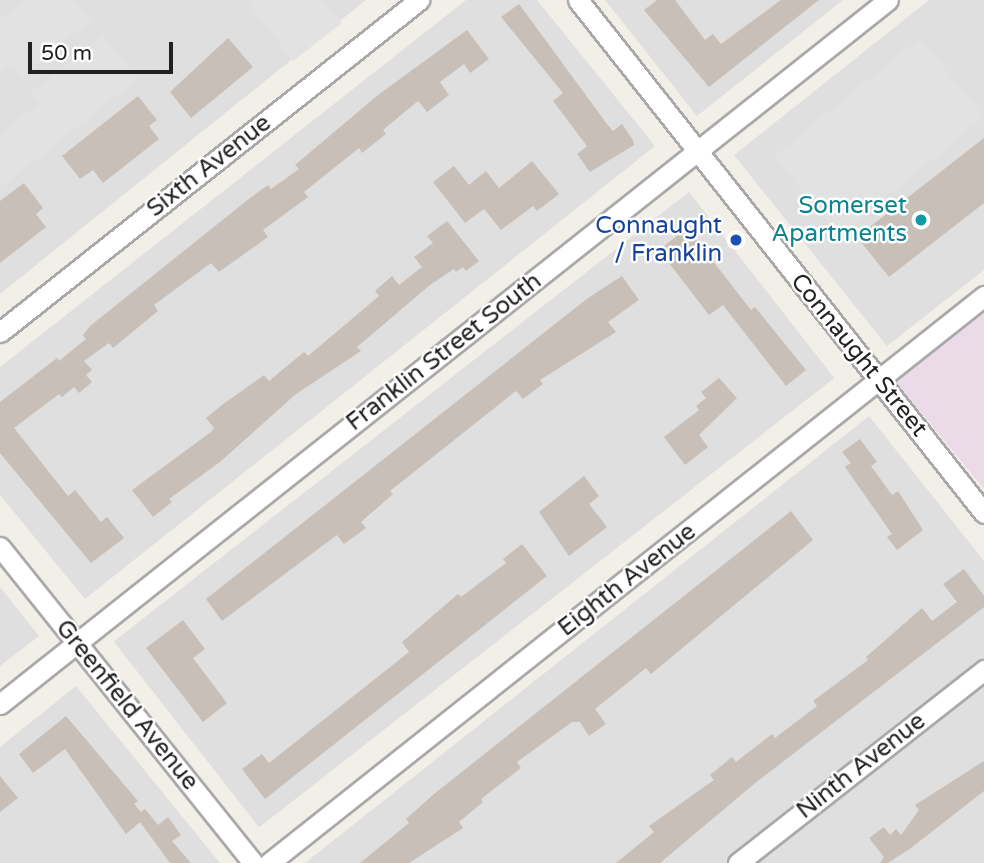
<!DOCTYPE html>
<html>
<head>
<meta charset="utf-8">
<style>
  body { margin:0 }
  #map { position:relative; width:984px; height:863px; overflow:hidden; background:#f2efe9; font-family:"Varela Round",sans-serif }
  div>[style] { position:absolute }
  .residential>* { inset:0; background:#e0dfdf; transform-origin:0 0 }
  .industrial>* { inset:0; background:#ebdbe8 }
  .parking>* { inset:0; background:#e2e2e2; transform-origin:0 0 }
  .building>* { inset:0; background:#c7bfb8 }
  .roads { filter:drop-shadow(2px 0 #a9a9a9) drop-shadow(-2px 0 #a9a9a9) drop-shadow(0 2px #a9a9a9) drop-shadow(0 -2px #a9a9a9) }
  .minor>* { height:19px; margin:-9.5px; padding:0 9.5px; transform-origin:9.5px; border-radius:9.5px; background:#fff }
  .dots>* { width:19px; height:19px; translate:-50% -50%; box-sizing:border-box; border:4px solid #fff; border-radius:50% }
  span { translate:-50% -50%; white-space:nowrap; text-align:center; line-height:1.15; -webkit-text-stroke:5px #fff; paint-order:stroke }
  .street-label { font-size:24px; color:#222 }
  .culture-label { font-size:24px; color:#0d838f }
  .right { translate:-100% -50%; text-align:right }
  .transit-label { font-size:24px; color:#164399 }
  .scale { position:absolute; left:28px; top:42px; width:145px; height:32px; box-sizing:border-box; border:4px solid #222; border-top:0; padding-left:9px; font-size:21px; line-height:24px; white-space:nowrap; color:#222; -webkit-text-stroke:5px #fff; paint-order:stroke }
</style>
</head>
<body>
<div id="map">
  <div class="residential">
    <div style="clip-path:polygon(0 0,366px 0,0 294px)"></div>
    <div style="clip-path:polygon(466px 0,537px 0,655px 146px,85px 599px,0 495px,0 367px)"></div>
    <div style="clip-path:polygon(605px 0,843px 0,697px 116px)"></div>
    <div style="clip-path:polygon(929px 0,984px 0,984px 270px,887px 346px,734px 155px)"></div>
    <div style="left:689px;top:192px;width:236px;height:730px;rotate:52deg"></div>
    <div style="clip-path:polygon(869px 416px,984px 561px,984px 863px,305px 863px)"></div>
    <div style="clip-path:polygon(0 587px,39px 636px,0 666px)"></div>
    <div style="clip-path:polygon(76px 686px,220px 863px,0 863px,0 747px)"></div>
  </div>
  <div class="industrial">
    <div style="clip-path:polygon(984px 311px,984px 489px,895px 381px)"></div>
  </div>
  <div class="parking">
    <div style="clip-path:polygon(24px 0,74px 0,91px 20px,22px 77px,11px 65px,0 74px,0 20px)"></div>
    <div style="clip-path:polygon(246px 0,323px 0,342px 23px,293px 61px)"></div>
    <div style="clip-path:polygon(103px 35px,138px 78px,0 188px,0 135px,38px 104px,30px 93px)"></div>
    <div style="left:920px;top:38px;width:102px;height:188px;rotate:51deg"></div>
  </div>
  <div class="building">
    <div style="clip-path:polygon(657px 0,675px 0,705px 40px,713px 34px,721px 44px,781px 0,819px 0,709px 87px,644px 10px)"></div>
    <div style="clip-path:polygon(519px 4px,607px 124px,613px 131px,622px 124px,633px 140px,634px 145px,590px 172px,577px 154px,587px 146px,553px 101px,563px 93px,501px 17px)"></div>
    <div style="clip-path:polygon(467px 30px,489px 59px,470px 73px,464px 64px,440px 82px,449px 95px,427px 112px,418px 101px,383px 130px,386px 134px,362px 153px,359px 148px,304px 192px,308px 197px,263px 230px,268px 237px,219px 272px,211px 263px,154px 305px,158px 311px,113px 348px,109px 343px,84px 361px,92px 370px,86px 375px,92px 382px,79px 393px,74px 387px,62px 397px,59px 394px,14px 428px,68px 496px,75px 490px,101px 522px,107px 517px,124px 538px,91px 563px,0 453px,0 402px,57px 358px,59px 361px,86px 339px,83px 335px,90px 326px,250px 198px,268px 185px,271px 189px,299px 169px,295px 165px,378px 95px)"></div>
    <div style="clip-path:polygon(228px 38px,253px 67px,191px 118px,170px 92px)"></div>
    <div style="clip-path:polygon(138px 96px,157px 120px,149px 126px,159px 139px,103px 183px,93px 170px,80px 179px,62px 156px)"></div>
    <div style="clip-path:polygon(984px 138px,984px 203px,889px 277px,857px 237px)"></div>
    <div style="clip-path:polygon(532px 161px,559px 194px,537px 211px,533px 206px,501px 230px,484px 209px,465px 223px,433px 182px,454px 166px,469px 185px,486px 171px,499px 188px)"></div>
    <div style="clip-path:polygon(24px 183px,43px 208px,36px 214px,46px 227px,0 263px,0 201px)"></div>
    <div style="clip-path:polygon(447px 221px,479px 261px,466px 271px,463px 267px,456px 272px,454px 269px,430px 285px,357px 347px,361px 351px,296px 394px,220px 462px,169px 499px,172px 502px,153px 517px,132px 490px,211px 432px,214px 428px,206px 418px,222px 405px,264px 375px,269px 381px,304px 352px,308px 356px,379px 296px,375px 291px,392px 276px,399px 285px,422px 267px,414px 257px,433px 243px,427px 236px)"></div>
    <div style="clip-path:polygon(687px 228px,751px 310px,755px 307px,806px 370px,786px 386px,723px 305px,709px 315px,659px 250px)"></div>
    <div style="clip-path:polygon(622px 276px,639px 300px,608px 322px,616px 332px,540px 380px,543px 384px,523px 399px,516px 391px,390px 491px,393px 494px,361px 522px,366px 528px,344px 544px,337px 535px,222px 621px,206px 599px,588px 298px)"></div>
    <div style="clip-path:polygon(719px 378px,737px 398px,699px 435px,708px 447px,685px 465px,664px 437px,699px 410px,696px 406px,706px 398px,701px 392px)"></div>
    <div style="clip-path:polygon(860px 439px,877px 462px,871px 466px,892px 495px,898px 491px,923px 530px,897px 550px,887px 537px,892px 534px,845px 467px,851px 463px,842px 452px)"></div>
    <div style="clip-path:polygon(584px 476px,599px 496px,589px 504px,607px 527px,569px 556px,539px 512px)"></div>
    <div style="clip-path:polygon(791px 511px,813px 540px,651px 674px,646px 668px,595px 709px,606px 724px,589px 736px,580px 722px,572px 722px,517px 762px,521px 768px,481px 799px,483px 802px,459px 822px,463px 828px,409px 863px,360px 863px,409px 823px,406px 819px,434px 794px)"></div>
    <div style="clip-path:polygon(522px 544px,547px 576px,265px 799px,242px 769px,262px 754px,269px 763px,409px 652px,402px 642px,458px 594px,461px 597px,506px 563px,503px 559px)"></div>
    <div style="clip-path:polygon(964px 569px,984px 596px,984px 607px,754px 784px,660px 863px,616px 863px,654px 832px,649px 826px,714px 780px,710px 775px,732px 757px,736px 762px,772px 734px,775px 738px,817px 706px,813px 701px,868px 660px,866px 657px,922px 608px,932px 621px,957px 602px,943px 584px)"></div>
    <div style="clip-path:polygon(183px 620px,205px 649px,193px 658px,227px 703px,203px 722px,146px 648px)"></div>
    <div style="clip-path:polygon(66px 716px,138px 801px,134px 804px,141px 812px,145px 809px,158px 825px,168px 817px,181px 835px,172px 841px,191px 863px,170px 863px,140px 822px,126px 834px,65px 749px,33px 773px,19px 754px)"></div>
    <div style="clip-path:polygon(984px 761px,984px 791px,911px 848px,888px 863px,880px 863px,884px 857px,869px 838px,884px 827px,890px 835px,896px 829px,901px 835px,919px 810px,915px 805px)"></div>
    <div style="clip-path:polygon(0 776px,18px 798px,0 812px)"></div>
  </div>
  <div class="roads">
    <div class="minor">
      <div style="left:578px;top:0;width:654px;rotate:51.64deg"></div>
      <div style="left:0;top:332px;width:535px;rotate:-38.39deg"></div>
      <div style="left:0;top:547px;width:405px;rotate:51.3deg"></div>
      <div style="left:0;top:704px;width:1133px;rotate:-38.41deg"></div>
      <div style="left:269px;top:863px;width:913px;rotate:-38.41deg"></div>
      <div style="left:738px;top:863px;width:313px;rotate:-38.1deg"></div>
    </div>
  </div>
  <div class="dots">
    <div style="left:921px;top:220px;background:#0f9aa8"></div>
    <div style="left:736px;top:240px;background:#1a4fb4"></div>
  </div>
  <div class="street-label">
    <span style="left:209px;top:166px;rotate:-38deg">Sixth Avenue</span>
    <span style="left:444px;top:352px;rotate:-38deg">Franklin Street South</span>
    <span style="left:859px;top:355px;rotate:51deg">Connaught Street</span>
    <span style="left:627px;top:580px;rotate:-38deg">Eighth Avenue</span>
    <span style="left:127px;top:705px;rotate:51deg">Greenfield Avenue</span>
    <span style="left:861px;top:766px;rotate:-38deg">Ninth Avenue</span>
  </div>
  <div class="culture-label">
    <span class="right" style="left:907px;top:220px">Somerset<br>Apartments</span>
  </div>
  <div class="transit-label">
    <span class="right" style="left:722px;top:240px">Connaught<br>/ Franklin</span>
  </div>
  <div class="scale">50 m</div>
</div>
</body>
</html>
